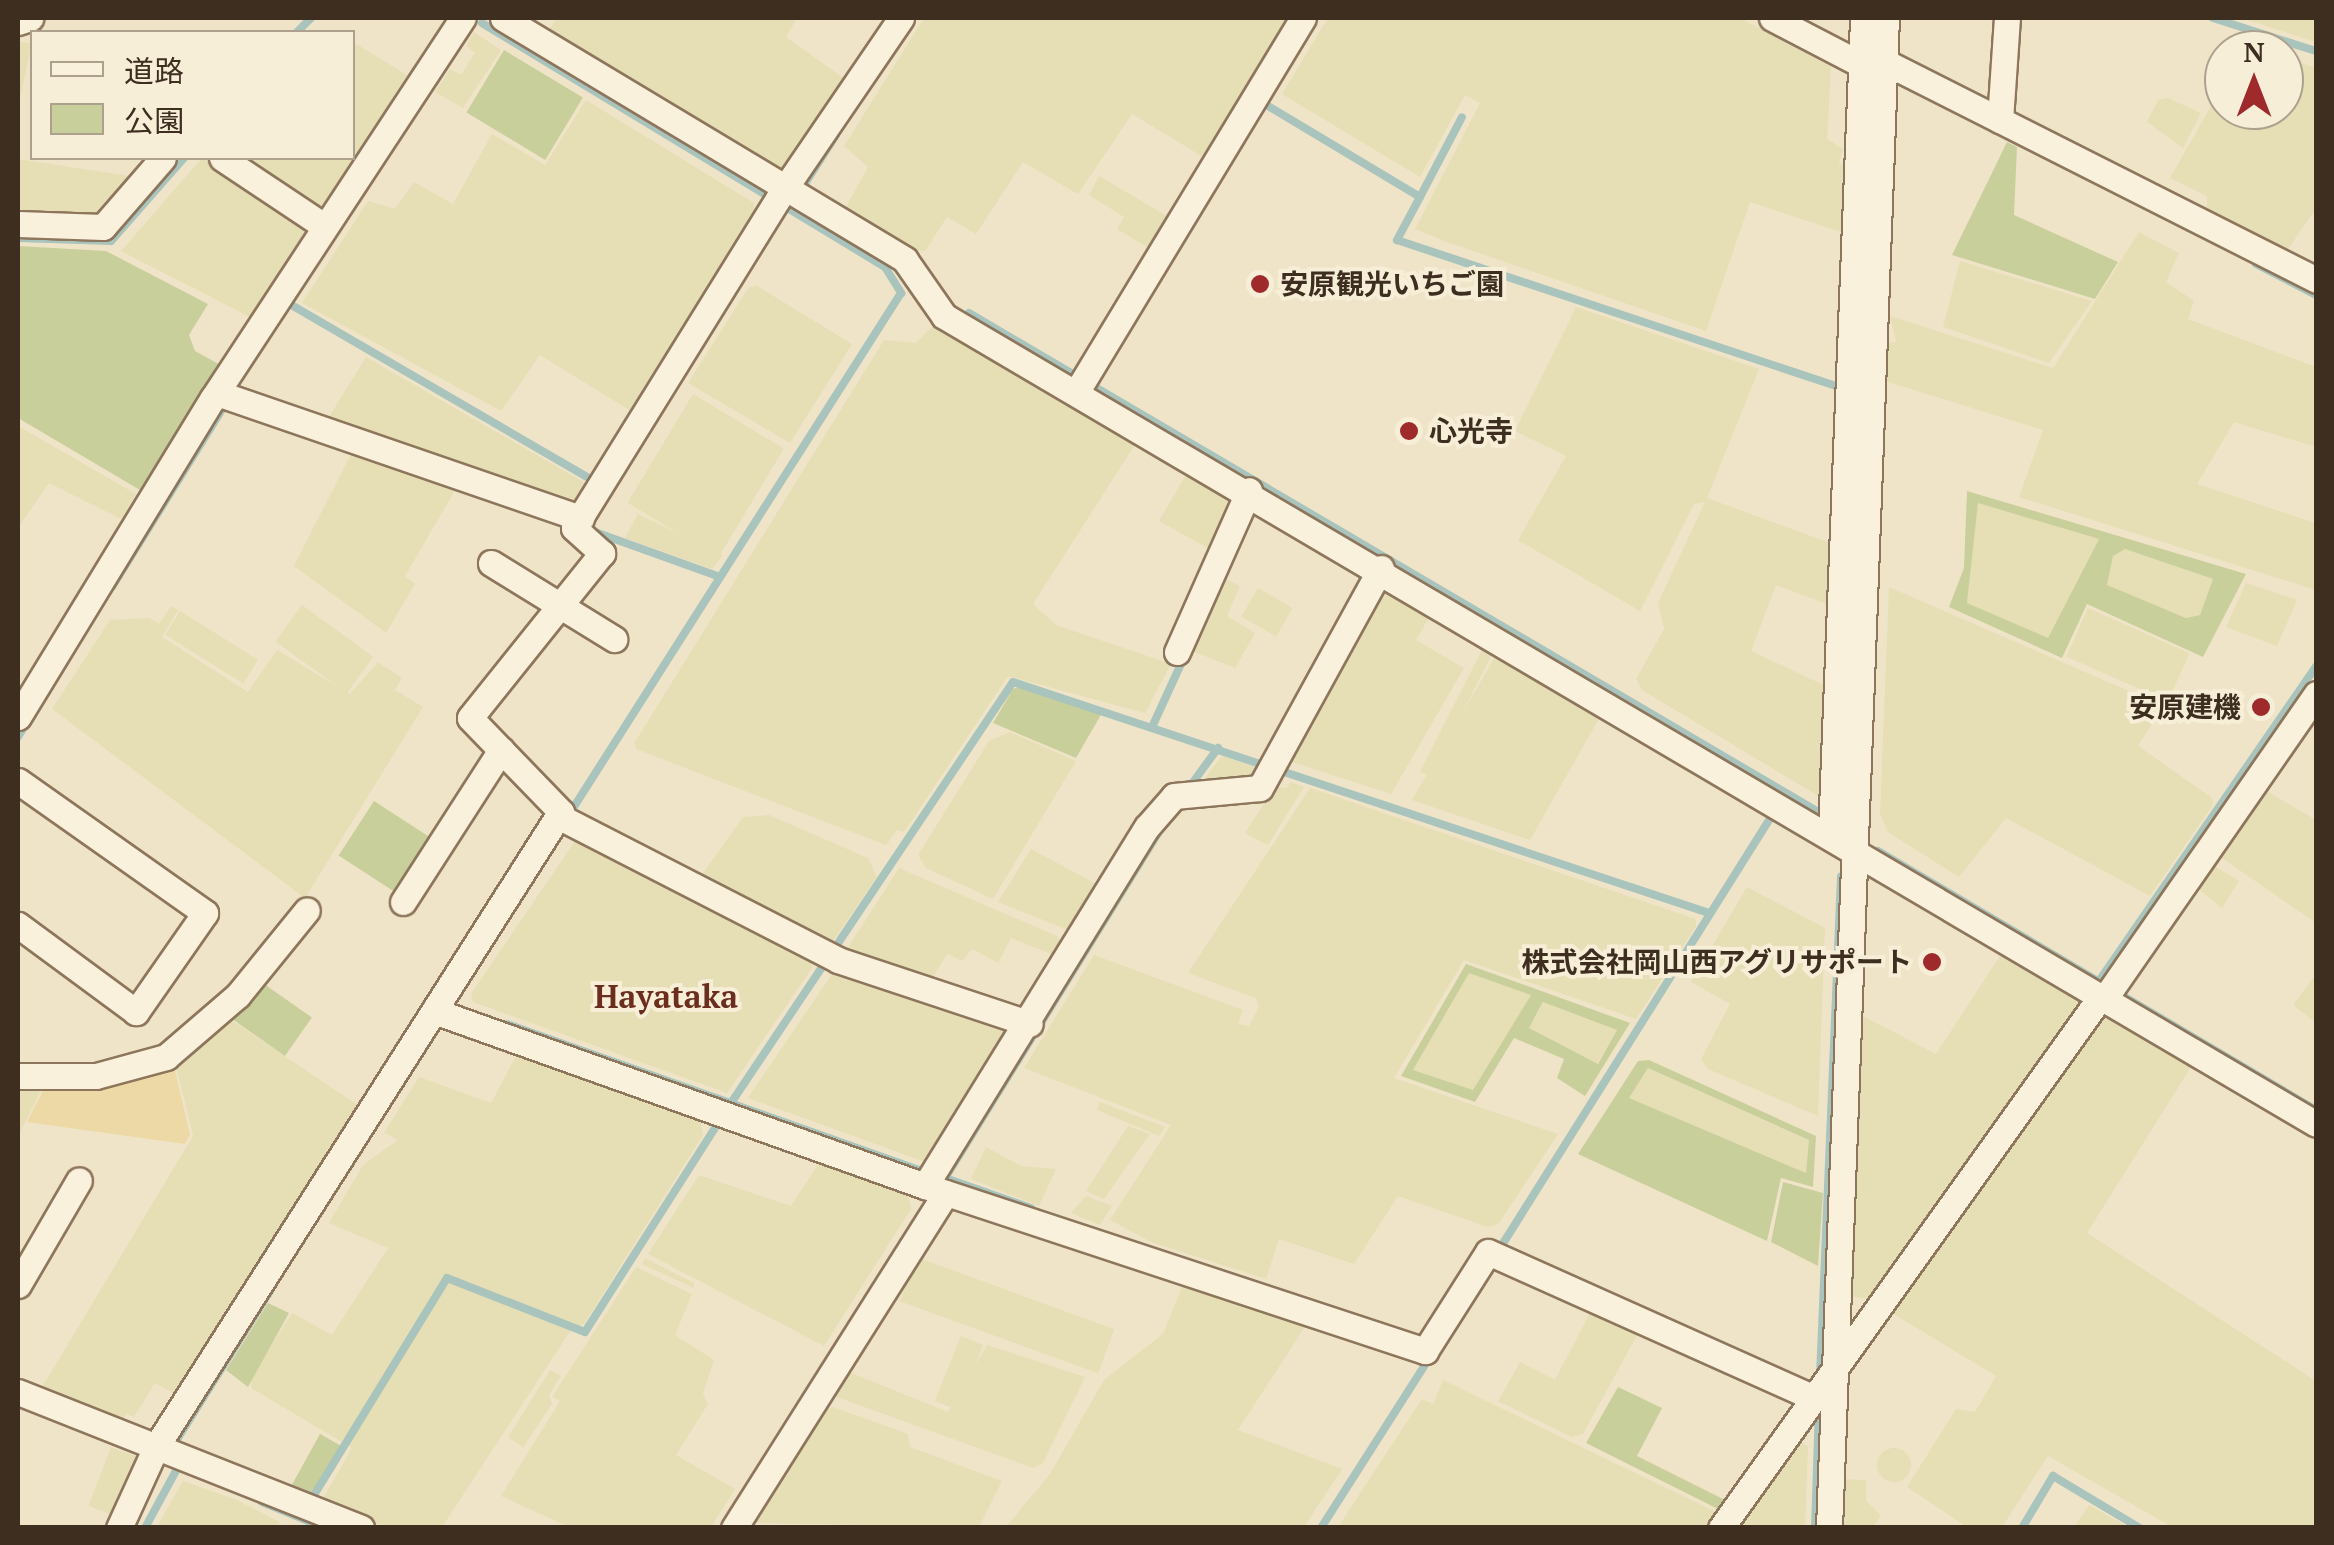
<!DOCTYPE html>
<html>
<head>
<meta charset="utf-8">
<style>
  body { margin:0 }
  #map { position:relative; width:2334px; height:1545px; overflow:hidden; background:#f0e4c8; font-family:"PT Serif","Noto Sans JP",serif }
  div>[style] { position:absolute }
  .farmland>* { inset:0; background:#e6deb5; transform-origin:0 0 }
  .round { border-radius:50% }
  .green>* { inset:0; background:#c9cf9b; transform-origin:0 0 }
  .sand>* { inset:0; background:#ecd9a5 }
  .stream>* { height:8px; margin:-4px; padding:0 4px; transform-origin:4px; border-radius:4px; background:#a9c4bc }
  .roads { filter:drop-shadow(2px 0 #8d765c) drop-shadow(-2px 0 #8d765c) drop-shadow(0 2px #8d765c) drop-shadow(0 -2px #8d765c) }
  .minor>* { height:25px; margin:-12.5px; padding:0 12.5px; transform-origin:12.5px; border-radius:12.5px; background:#faf1dc }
  .dots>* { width:28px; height:28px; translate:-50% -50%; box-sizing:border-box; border:5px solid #f7eed8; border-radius:50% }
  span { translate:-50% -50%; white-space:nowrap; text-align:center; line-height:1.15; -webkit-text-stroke:8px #f7eed8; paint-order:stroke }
  .poi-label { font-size:28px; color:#3d2e20; font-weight:700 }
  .left { translate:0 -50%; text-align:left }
  .right { translate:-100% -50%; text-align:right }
  .quarter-label { font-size:32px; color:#6b2e1e; font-weight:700 }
  .frame { position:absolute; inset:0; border:20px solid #3d2e20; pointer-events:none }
  .legend { position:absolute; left:30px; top:30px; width:325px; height:130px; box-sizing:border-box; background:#f7eed8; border:2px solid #ada18e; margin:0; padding:12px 18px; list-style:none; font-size:30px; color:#3d2e20 }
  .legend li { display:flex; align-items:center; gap:20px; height:50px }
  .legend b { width:50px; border:2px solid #ada18e }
  .north { position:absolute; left:2204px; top:30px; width:100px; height:100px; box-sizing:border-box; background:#f7eed8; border:2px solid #ada18e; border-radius:50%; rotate:0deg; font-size:28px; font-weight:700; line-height:40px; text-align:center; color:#3d2e20 }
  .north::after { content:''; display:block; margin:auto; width:35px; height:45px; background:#9e2a2b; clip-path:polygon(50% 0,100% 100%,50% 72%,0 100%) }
</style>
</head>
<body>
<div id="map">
  <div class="farmland">
    <div style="clip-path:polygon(557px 18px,797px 18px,786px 37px,849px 82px,783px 170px,548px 31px)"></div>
    <div style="clip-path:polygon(924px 18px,1293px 18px,1208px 160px,1132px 114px,1078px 194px,1023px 162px,976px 234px,947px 217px,925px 251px,912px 250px,844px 210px,868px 167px,844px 146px)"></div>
    <div style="clip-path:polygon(1328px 18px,1740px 18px,1831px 67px,1827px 139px,1843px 149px,1839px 163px,1849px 170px,1847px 234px,1750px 202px,1706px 331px,1447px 242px,1415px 229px,1480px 103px,1465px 95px,1420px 177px,1282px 94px)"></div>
    <div style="clip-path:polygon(2241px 18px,2316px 18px,2316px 42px)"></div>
    <div style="clip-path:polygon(474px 32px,501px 50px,463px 108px,435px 92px,450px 69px,461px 75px,475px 53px,466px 46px)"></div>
    <div style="left:18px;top:41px;width:14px;height:107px;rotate:12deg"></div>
    <div style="clip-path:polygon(353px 42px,407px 75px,331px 196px,316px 210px,238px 158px,352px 158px)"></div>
    <div style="clip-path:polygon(2295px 61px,2316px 68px,2316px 209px,2283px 256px,2207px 214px,2207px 196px,2170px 178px,2220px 90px,2224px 110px,2284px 110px,2284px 86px)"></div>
    <div style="clip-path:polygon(2168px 98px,2201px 113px,2183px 148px,2147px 122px,2158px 100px)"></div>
    <div style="clip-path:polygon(586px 100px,754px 203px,756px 219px,634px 413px,540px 355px,501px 411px,302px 303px,368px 201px,395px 209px,414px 182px,453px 204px,492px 134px,545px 165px)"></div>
    <div style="clip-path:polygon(202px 158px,305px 223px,304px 237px,252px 318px,121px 251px)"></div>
    <div style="clip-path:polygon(18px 159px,136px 177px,102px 219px,18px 216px)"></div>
    <div style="clip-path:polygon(1099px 176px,1172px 219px,1152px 250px,1117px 229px,1124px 217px,1089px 195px)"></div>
    <div style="clip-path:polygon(2139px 232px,2179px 253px,2166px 282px,2194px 301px,2188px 319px,2316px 367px,2316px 447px,2234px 422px,2197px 484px,2316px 523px,2316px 590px,2019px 497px,2043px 430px,1885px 381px,1888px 343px,1896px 342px,1890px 316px,2053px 368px)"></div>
    <div style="clip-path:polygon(1960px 261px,2092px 301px,2049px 363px,1943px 327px)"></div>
    <div style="clip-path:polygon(757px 286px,852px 344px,790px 443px,688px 383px,749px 287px)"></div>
    <div style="clip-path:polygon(1576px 307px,1759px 369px,1707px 498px,1833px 544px,1832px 606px,1776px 585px,1751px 651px,1828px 687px,1825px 800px,1642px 690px,1636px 679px,1664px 629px,1658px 603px,1705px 502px,1694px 504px,1640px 611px,1518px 540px,1566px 456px,1515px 431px)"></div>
    <div style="clip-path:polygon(935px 324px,1136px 443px,1033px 604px,1056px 625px,1171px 664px,1145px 713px,1008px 676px,904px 832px,897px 830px,886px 845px,636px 749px,635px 742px,884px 340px,916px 343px)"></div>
    <div style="clip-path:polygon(366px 357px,587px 484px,575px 504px,327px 420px)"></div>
    <div style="left:693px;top:394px;width:106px;height:127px;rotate:31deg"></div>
    <div style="clip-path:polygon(18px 426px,136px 494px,121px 519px,49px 483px,18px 528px)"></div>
    <div style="clip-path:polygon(352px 452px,457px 487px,405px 576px,415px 584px,386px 633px,294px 566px)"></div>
    <div style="clip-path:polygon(1187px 473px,1231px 500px,1215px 552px,1159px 521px)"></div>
    <div style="clip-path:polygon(1978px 502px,2099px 539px,2048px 639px,1967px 603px)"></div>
    <div style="clip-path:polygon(638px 514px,723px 555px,712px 569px,625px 538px)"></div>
    <div style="clip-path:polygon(2125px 549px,2213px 579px,2200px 615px,2187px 618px,2107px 586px,2113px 555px)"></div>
    <div style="clip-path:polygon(1226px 579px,1240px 586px,1227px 616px,1255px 633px,1235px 668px,1192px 651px)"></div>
    <div style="clip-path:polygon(2246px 583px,2297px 600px,2277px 646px,2226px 627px)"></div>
    <div style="clip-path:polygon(1384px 587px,1430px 616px,1416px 640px,1464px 668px,1391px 794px,1286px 760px)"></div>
    <div style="clip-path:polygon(1889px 587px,2163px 706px,2138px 746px,2212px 798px,2213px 805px,2150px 896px,2006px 818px,1959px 877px,1888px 832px,1880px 814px)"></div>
    <div style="left:1258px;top:588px;width:40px;height:33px;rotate:30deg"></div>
    <div style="left:302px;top:605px;width:88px;height:45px;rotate:36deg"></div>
    <div style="clip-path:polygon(171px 606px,178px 610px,162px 637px,248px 692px,277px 650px,350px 694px,378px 662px,402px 678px,395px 690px,423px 707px,305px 898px,52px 709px,110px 620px,149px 618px,159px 624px)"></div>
    <div style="left:2088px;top:608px;width:111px;height:53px;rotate:24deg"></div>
    <div style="left:180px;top:611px;width:92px;height:28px;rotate:32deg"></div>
    <div style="left:1483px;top:648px;width:11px;height:139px;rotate:27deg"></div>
    <div style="clip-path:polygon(1496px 655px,1601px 715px,1530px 840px,1412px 800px)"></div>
    <div style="clip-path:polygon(1010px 732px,1076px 761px,993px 899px,926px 868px,918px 855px,989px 741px)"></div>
    <div style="clip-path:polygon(1222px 756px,1264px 770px,1249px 783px,1198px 787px)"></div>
    <div style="clip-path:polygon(1291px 782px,1304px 787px,1268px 845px,1245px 833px,1275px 787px,1287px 788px)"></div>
    <div style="clip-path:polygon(1310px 788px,1696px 919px,1696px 926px,1636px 1019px,1464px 960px,1394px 1078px,1558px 1134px,1499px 1223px,1488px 1227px,1398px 1196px,1354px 1264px,1279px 1239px,1266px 1279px,1151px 1242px,1110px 1220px,1171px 1125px,1024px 1068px,1094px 955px,1243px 1010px,1238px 1024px,1249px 1026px,1259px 1007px,1256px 998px,1188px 973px)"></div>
    <div style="clip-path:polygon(2263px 789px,2316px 820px,2316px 923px,2222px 858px,2218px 849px)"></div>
    <div style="clip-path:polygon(769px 815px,868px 858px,877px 877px,828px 948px,699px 879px,743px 817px)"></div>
    <div style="clip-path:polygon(577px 838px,812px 957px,812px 968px,727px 1093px,473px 1002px,471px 994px)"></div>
    <div style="clip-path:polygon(1031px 849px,1100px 886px,1071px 931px,998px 902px)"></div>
    <div style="clip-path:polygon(2208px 862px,2239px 881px,2222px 908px,2193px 885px)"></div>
    <div style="clip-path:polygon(899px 868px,1057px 936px,1062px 945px,1056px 956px,1011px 938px,998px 963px,972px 949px,962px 961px,947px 954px,930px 982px,845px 952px)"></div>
    <div style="clip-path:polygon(1747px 887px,1825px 928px,1818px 1116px,1708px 1069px,1701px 1059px,1730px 1004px,1691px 982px)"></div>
    <div style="clip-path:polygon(2000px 956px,2080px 1002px,1874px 1300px,1850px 1296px,1859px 1014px,1936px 1054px)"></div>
    <div style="clip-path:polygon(836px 968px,994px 1020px,1011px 1033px,928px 1163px,748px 1098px)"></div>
    <div style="clip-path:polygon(1469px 972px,1532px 994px,1473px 1091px,1413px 1070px)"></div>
    <div style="clip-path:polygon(2316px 974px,2316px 1023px,2293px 1005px)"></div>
    <div style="clip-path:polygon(1544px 1002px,1617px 1030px,1597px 1064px,1529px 1028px)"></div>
    <div style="clip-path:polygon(224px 1015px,356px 1104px,360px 1114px,179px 1396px,155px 1383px,134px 1417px,127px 1414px,119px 1423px,41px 1389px,193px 1136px,174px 1058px)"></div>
    <div style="clip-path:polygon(2108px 1019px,2191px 1067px,2087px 1233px,2316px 1381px,2316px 1527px,2172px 1527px,2048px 1456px,2002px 1527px,1967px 1527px,1907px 1487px,1956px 1409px,1975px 1412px,1996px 1376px,1892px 1313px,2098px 1020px)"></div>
    <div style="clip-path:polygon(516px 1056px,700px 1119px,703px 1135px,584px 1324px,569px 1333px,442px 1527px,384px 1527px,321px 1502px,352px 1448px,251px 1388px,252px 1376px,292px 1313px,332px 1335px,388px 1248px,329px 1223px,363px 1165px,398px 1140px,384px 1133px,419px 1077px,491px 1103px)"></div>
    <div style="clip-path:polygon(1648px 1068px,1810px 1141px,1806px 1173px,1628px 1098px)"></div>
    <div style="clip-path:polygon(18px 1083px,45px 1083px,18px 1136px)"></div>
    <div style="clip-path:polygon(1100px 1102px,1165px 1127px,1159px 1136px,1097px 1110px)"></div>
    <div style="clip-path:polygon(1128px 1126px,1150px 1134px,1104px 1199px,1086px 1191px)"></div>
    <div style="clip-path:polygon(986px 1147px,1021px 1166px,1056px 1169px,1039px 1206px,971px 1179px)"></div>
    <div style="clip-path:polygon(820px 1162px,908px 1194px,911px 1209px,824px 1346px,648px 1254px,699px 1175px,791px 1206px)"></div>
    <div style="clip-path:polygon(1086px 1196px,1112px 1206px,1100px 1225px,1071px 1213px)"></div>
    <div style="left:916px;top:1257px;width:211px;height:47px;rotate:20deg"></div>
    <div style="clip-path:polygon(645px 1258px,694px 1283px,694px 1288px,642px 1264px)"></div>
    <div style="clip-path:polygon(636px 1267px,692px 1294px,675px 1335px,714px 1360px,703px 1393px,708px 1404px,676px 1455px,735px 1489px,711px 1527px,569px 1527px,501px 1496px,560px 1401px,552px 1397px)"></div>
    <div style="clip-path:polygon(1182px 1287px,1308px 1322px,1238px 1430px,1342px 1469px,1304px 1527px,1005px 1528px,1050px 1474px,1104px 1380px,1163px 1334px)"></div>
    <div style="clip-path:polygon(1593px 1307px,1635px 1326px,1637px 1335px,1583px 1434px,1572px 1437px,1498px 1401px,1520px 1362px,1555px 1380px)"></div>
    <div style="left:961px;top:1336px;width:24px;height:70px;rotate:22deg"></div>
    <div style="clip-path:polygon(987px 1345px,1085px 1377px,1043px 1463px,1033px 1468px,834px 1396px,849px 1372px,948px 1412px)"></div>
    <div style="clip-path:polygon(550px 1370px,561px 1376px,549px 1395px,552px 1404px,523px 1447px,508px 1437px)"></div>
    <div style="clip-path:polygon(1443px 1380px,1716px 1512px,1705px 1528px,1338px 1527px,1422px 1399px,1433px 1404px)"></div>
    <div style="clip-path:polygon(833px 1407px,908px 1434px,910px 1447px,1002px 1481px,979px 1527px,753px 1523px,750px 1517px,821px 1412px)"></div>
    <div style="clip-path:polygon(1799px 1441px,1808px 1447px,1805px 1527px,1737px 1528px)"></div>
    <div style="left:111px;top:1447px;width:33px;height:63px;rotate:21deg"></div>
    <div class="round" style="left:1877px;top:1448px;width:34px;height:34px"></div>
    <div style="clip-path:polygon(1843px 1479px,1866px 1480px,1866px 1500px,1881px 1516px,1873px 1527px,1842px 1527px)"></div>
    <div style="clip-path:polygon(183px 1481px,237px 1500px,280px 1522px,277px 1528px,157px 1527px)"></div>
    <div style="clip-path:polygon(2089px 1505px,2128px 1527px,2074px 1527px)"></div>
  </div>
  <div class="green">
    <div style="left:504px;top:50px;width:92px;height:73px;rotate:31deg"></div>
    <div style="clip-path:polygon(2007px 142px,2017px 147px,2014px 215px,2118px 262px,2095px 299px,1952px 255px)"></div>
    <div style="clip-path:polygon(18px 246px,106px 251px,208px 304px,189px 335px,195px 351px,226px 368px,205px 387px,140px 490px,18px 418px)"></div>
    <div style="clip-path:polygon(evenodd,1967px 491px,2246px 574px,2203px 657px,2087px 604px,2062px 658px,1949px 607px,1964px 568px,1967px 491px,1978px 503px,2099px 539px,2048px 638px,1967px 603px,1978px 503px,1967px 491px,2125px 549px,2213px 579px,2200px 615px,2186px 618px,2107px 585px,2113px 556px,2125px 549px)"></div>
    <div style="clip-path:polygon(1023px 685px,1102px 713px,1076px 758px,993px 723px,1013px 689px)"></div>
    <div style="left:374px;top:801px;width:74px;height:65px;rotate:33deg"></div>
    <div style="clip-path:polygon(evenodd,1466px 964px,1630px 1023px,1585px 1096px,1557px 1078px,1564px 1059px,1514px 1038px,1475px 1102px,1401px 1076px,1466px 964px,1469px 973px,1531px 995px,1473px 1090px,1413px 1070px,1469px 973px,1466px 964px,1543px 1002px,1617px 1030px,1598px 1064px,1529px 1028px,1543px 1002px)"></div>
    <div style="left:257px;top:979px;width:67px;height:47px;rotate:35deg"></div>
    <div style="clip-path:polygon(evenodd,1649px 1060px,1816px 1136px,1813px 1187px,1781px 1178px,1767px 1241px,1578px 1154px,1638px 1061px,1649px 1060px,1648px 1068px,1809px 1140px,1806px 1173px,1629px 1098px,1648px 1068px)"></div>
    <div style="clip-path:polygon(1783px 1182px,1823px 1193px,1818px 1266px,1771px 1242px)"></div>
    <div style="clip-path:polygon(268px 1303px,289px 1313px,248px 1387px,226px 1370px)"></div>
    <div style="clip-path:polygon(1618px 1387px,1662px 1408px,1637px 1456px,1727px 1501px,1720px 1510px,1586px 1443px)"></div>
    <div style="left:320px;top:1434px;width:23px;height:64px;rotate:29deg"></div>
  </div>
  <div class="sand">
    <div style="clip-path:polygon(172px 1058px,190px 1135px,185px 1144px,27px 1122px,47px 1083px)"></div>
  </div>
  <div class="stream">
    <div style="left:2213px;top:18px;width:108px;rotate:17.8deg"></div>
    <div style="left:482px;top:23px;width:471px;rotate:31.2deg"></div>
    <div style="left:885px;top:267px;width:31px;rotate:58deg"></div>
    <div style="left:901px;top:293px;width:616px;rotate:122.48deg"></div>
    <div style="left:297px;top:32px;width:20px;rotate:-45deg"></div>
    <div style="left:1263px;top:103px;width:183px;rotate:30.9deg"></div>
    <div style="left:1420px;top:197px;width:49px;rotate:118.1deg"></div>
    <div style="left:1397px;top:240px;width:469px;rotate:18.4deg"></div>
    <div style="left:804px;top:185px;width:59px;rotate:-57.4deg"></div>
    <div style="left:1420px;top:197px;width:90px;rotate:-62.3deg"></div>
    <div style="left:18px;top:238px;width:93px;rotate:1.8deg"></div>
    <div style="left:111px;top:241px;width:111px;rotate:-48.7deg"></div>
    <div style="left:2256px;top:264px;width:68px;rotate:27.3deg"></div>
    <div style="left:288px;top:303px;width:355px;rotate:30.2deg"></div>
    <div style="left:969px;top:313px;width:989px;rotate:30.43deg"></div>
    <div style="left:595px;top:532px;width:133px;rotate:19.8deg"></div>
    <div style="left:112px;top:587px;width:211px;rotate:-58.2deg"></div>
    <div style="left:1153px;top:725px;width:77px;rotate:-65.4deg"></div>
    <div style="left:18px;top:737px;width:17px;rotate:-59deg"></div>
    <div style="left:1188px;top:789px;width:51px;rotate:-53.8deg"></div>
    <div style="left:1878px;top:851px;width:509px;rotate:30.6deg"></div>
    <div style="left:2099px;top:981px;width:382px;rotate:-55.4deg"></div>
    <div style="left:507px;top:1024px;width:438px;rotate:19.5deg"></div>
    <div style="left:729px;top:1106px;width:510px;rotate:-56.19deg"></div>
    <div style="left:1013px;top:682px;width:733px;rotate:18.36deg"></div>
    <div style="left:945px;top:1178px;width:91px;rotate:19.2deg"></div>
    <div style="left:939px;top:1188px;width:432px;rotate:-58.3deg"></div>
    <div style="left:1497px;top:1253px;width:515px;rotate:-57.85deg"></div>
    <div style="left:1820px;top:1376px;width:500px;rotate:-87.59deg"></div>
    <div style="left:171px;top:1449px;width:186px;rotate:-57.9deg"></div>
    <div style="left:311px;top:1500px;width:260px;rotate:-58.5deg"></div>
    <div style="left:447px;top:1278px;width:148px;rotate:21.4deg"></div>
    <div style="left:585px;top:1332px;width:242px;rotate:-57.5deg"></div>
    <div style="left:262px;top:1502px;width:68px;rotate:22.4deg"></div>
    <div style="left:145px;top:1528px;width:69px;rotate:-61.6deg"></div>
    <div style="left:1321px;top:1528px;width:203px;rotate:-57.5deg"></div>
    <div style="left:1815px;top:1528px;width:123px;rotate:-88.1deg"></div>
    <div style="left:2022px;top:1528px;width:61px;rotate:-59.2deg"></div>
    <div style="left:2053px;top:1476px;width:101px;rotate:30.9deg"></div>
  </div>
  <div class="roads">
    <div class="minor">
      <div style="left:503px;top:18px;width:469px;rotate:31deg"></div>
      <div style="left:905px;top:260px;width:68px;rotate:55.1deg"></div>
      <div style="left:944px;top:316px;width:1592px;rotate:30.49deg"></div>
      <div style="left:901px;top:18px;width:217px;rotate:124.3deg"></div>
      <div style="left:779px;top:197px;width:389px;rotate:121.8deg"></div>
      <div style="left:574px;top:528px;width:38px;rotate:42deg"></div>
      <div style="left:602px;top:553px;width:211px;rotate:128.7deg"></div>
      <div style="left:470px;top:718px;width:131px;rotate:45.9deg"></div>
      <div style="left:561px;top:812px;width:5px;rotate:127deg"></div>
      <div style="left:558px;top:816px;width:315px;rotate:27.2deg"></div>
      <div style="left:838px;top:960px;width:202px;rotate:18.4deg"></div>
      <div style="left:1772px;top:18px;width:115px;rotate:27.5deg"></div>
      <div style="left:18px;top:22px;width:13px;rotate:-18deg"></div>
      <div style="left:1885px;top:62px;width:483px;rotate:26.8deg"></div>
      <div style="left:2000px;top:120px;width:102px;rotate:-86.1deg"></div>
      <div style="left:222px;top:158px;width:123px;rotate:33.7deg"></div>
      <div style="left:18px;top:224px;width:85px;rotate:2deg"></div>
      <div style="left:103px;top:227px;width:91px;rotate:-49deg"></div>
      <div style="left:1077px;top:391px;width:436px;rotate:-58.8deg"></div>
      <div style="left:217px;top:393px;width:385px;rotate:19deg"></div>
      <div style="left:491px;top:563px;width:145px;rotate:31.7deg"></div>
      <div style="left:1177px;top:652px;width:177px;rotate:-66deg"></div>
      <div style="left:18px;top:717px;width:374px;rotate:-58.6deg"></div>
      <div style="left:213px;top:398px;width:455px;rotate:-56.7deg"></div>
      <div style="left:18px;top:781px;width:229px;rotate:35.2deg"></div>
      <div style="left:205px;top:913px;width:121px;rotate:124.9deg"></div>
      <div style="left:136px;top:1012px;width:147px;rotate:-143.6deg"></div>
      <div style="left:1831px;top:834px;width:817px;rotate:-87.75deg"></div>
      <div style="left:403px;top:902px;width:181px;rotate:-57.2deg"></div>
      <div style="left:2105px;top:998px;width:370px;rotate:-55.2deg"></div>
      <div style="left:434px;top:1011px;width:521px;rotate:19.62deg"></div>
      <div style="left:925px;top:1186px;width:527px;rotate:18.26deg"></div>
      <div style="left:1425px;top:1351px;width:117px;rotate:-57.5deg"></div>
      <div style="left:1488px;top:1252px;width:355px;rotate:24.1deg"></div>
      <div style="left:18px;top:1076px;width:78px"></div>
      <div style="left:96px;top:1076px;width:73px;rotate:-15.2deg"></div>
      <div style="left:166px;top:1057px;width:95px;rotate:-40.7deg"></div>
      <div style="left:238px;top:995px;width:109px;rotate:-50.9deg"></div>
      <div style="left:925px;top:1186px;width:422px;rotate:-58.3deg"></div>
      <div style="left:1147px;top:827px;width:41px;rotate:-48.9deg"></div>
      <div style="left:1174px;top:796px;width:86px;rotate:-5.3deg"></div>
      <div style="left:1260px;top:788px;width:251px;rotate:-61.2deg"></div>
      <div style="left:18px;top:1285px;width:121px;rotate:-59.8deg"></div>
      <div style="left:18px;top:1392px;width:369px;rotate:21.6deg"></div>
      <div style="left:119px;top:1528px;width:89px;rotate:-65.4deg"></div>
      <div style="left:156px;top:1447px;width:748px;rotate:-57.5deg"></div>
      <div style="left:734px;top:1528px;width:396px;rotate:-57.7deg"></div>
      <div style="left:1721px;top:1528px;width:654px;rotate:-54.46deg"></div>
      <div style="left:1829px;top:1528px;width:1511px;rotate:-87.84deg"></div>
    </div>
  </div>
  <div class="dots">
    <div style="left:1260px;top:284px;background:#9e2a2b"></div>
    <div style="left:1409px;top:431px;background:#9e2a2b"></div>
    <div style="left:2261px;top:707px;background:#9e2a2b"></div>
    <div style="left:1932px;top:962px;background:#9e2a2b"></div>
  </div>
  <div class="poi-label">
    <span class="left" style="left:1280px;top:284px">安原観光いちご園</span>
    <span class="left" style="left:1429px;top:431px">心光寺</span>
    <span class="right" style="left:2241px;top:707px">安原建機</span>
    <span class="right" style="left:1912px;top:962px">株式会社岡山西アグリサポート</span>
  </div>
  <div class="quarter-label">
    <span style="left:666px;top:996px">Hayataka</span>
  </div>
  <div class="frame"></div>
  <ul class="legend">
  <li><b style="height:12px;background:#faf1dc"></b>道路</li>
  <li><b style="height:28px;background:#c9cf9b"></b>公園</li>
  </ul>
  <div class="north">N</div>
</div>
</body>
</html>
